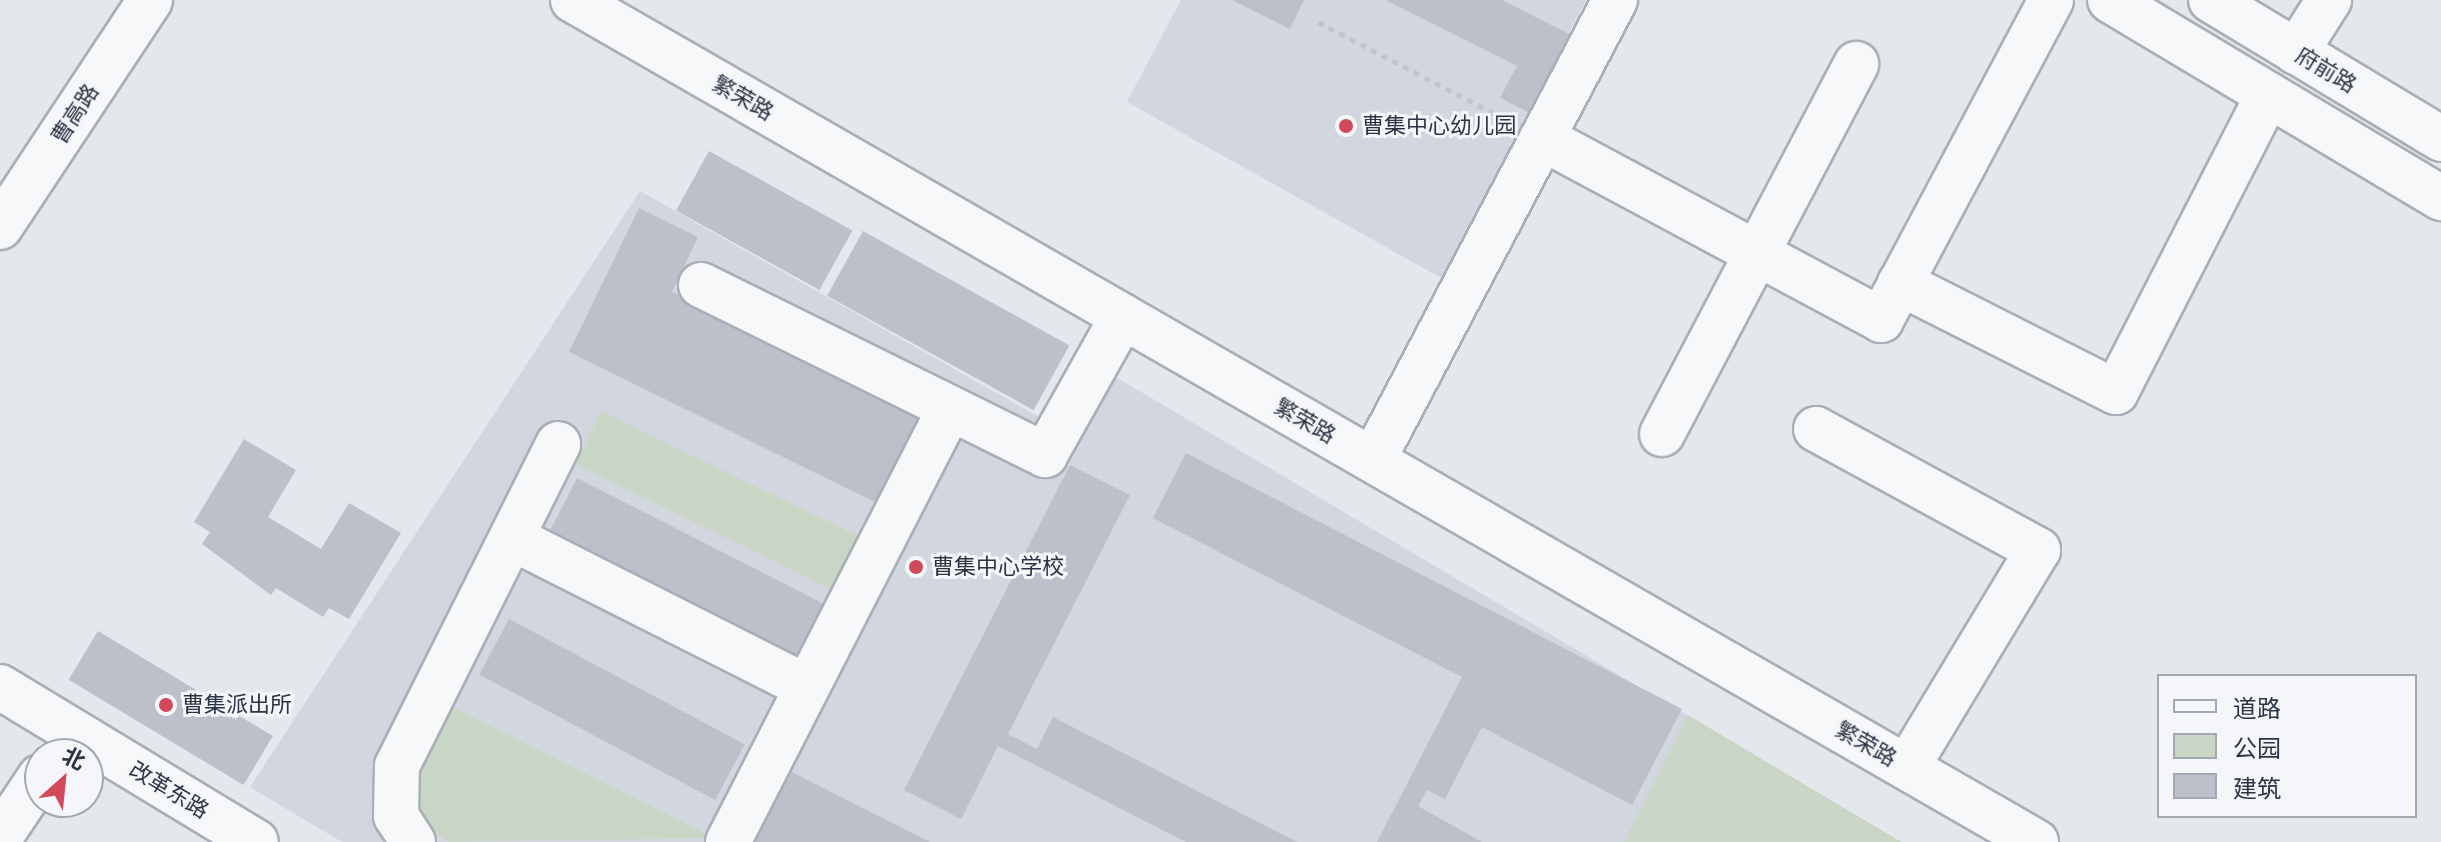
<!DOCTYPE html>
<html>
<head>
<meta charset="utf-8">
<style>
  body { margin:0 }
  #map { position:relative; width:2441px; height:842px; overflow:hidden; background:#e4e7ec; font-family:"Space Grotesk","Noto Sans SC",sans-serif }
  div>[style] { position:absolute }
  .built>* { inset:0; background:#d2d6de }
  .green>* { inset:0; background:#c9d6c5; transform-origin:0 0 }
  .building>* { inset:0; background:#bbc0ca; transform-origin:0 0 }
  .path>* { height:5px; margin-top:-2.5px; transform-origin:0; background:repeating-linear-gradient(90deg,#c2c5cb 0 6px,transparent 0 12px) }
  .roads { filter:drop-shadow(2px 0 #a9aeb7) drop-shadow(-2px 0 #a9aeb7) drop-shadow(0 2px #a9aeb7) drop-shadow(0 -2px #a9aeb7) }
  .minor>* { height:44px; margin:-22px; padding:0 22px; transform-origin:22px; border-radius:22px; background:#f7f8fa }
  .dots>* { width:22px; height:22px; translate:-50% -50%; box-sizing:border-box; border:4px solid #f4f6f9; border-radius:50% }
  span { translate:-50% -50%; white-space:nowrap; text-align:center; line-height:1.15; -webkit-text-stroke:6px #f4f6f9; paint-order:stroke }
  .street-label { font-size:22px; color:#2b3445 }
  .poi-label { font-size:22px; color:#2b3445 }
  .left { translate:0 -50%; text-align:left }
  .legend { position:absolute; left:2157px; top:674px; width:260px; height:144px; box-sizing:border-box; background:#f4f6f9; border:2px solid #a4a8b1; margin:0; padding:10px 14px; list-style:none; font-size:24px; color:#2b3445 }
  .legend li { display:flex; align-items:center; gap:16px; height:40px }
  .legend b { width:40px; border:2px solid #a4a8b1 }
  .north { position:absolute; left:24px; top:738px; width:80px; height:80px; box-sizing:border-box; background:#f4f6f9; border:2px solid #a4a8b1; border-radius:50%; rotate:27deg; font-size:22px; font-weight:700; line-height:32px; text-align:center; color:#2b3445 }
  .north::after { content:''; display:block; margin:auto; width:28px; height:36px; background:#d1495b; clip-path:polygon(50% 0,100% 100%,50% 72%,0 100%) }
</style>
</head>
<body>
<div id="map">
  <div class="built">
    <div style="clip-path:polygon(1181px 0,1586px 0,1443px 279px,1127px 102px)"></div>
    <div style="clip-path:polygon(640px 191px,1041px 418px,1077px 354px,1901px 842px,342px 842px,250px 787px)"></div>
  </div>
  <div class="green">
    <div style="left:601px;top:411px;width:287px;height:59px;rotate:26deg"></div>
    <div style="clip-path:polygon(446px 704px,715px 838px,449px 842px,419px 819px,408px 788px)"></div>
    <div style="clip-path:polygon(1688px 715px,1901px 842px,1624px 842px)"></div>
  </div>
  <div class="building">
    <div style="clip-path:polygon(1232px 0,1304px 0,1290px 29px)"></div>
    <div style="clip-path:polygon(1385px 0,1502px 0,1569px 34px,1530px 113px,1500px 98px,1517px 66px)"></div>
    <div style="left:709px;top:151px;width:164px;height:68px;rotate:29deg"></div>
    <div style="clip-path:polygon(639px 208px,698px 237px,672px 292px,925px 415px,881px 505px,569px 352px)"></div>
    <div style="left:863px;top:231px;width:236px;height:74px;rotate:29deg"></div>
    <div style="clip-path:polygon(244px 439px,296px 470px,268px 517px,321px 549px,349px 503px,401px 533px,349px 619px,329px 608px,323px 617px,276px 588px,271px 595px,202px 544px,210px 532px,194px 522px)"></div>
    <div style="clip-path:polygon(1186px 453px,1682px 709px,1632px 805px,1482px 727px,1445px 799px,1427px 790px,1418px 806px,1482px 842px,1377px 842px,1462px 677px,1153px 518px)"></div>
    <div style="clip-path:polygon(1070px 465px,1130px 495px,1008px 734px,1037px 749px,1053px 717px,1297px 842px,1186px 842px,998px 746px,961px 819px,904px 790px)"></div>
    <div style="left:577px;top:478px;width:279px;height:61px;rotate:27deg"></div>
    <div style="left:509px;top:619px;width:267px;height:63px;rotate:28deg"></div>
    <div style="left:98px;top:631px;width:204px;height:57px;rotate:31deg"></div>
    <div style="clip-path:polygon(772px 762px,930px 842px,732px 842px)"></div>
  </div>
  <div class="path">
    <div style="left:1318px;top:22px;width:215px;rotate:27.4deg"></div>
  </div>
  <div class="roads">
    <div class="minor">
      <div style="left:573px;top:0;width:1688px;rotate:29.92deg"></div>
      <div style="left:2110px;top:0;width:386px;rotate:30.9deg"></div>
      <div style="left:2211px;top:0;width:269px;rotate:31.1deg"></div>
      <div style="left:2296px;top:52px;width:62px;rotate:-57.6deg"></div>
      <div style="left:1542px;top:138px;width:385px;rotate:28.2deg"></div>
      <div style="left:1881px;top:320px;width:362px;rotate:-62deg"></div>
      <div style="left:0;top:227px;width:272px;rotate:-56.5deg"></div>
      <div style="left:1900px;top:283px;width:242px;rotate:26.8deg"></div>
      <div style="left:2116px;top:392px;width:334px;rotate:-62.9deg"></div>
      <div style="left:701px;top:285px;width:384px;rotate:26.3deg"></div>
      <div style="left:1045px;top:455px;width:159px;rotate:-60.7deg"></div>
      <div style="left:1816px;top:429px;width:253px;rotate:28.6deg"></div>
      <div style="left:2038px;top:550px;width:253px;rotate:121.1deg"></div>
      <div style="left:1662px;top:434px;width:418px;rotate:-62.3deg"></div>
      <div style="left:1373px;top:460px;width:520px;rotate:-62.25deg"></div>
      <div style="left:512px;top:538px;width:330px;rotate:26.8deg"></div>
      <div style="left:0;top:687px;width:299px;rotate:31.2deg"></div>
      <div style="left:0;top:837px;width:72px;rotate:-56.3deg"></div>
      <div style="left:413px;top:842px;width:31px;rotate:-123deg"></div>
      <div style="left:396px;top:816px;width:50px;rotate:-88.9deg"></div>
      <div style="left:397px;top:766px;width:360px;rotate:-63.4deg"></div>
      <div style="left:728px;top:842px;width:487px;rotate:-62.9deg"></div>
    </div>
  </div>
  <div class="dots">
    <div style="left:1346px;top:126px;background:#d1495b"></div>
    <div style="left:916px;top:567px;background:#d1495b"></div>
    <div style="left:166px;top:705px;background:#d1495b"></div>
  </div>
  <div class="street-label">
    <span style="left:2326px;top:70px;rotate:31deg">府前路</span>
    <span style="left:743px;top:98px;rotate:30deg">繁荣路</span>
    <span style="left:75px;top:114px;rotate:-57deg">曹高路</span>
    <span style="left:1305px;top:421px;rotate:30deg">繁荣路</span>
    <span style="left:1866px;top:744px;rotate:30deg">繁荣路</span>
    <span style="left:169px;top:790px;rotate:31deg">改革东路</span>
  </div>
  <div class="poi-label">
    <span class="left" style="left:1362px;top:126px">曹集中心幼儿园</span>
    <span class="left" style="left:932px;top:567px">曹集中心学校</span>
    <span class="left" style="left:182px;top:705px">曹集派出所</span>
  </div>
  <ul class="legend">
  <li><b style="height:10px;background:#f7f8fa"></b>道路</li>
  <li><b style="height:22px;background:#c9d6c5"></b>公园</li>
  <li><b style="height:22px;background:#bbc0ca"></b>建筑</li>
  </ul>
  <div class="north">北</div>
</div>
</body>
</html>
